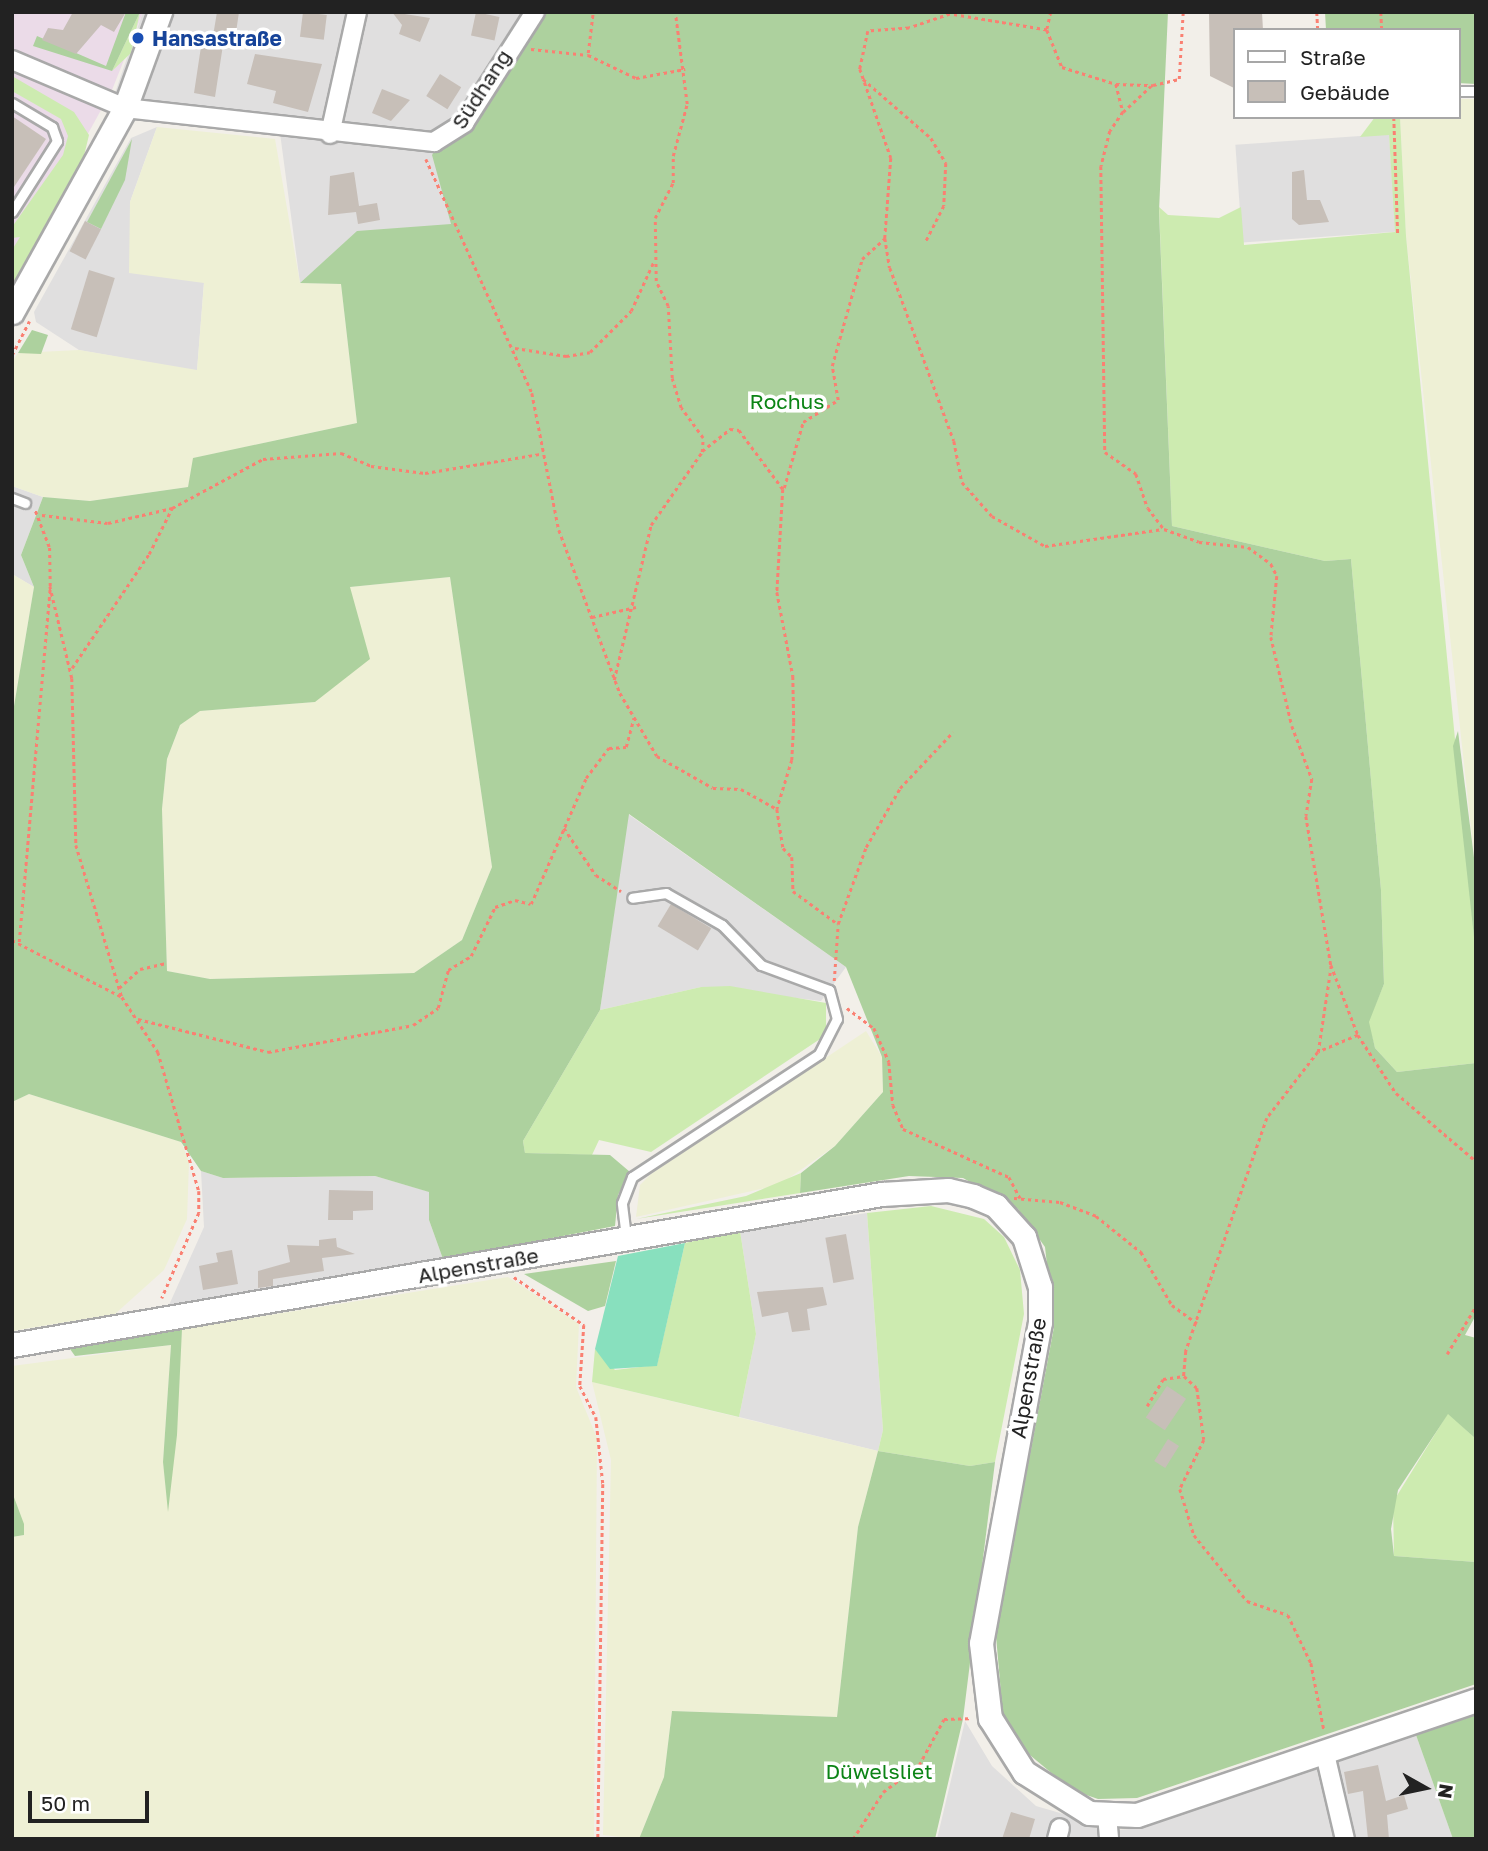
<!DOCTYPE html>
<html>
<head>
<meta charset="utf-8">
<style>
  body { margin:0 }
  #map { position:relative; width:1488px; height:1851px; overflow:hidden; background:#f2efe9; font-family:"Golos Text",sans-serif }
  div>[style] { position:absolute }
  .residential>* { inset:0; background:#e0dfdf; transform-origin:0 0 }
  .industrial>* { inset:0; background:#ebdbe8 }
  .farmland>* { inset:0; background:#eef0d5 }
  .grass>* { inset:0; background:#cdebb0 }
  .forest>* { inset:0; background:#add19e }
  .pitch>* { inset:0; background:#88e0be }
  .building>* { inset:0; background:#c7bfb8; transform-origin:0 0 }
  .path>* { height:2.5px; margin-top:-1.25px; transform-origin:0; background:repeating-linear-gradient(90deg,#fa8072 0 3.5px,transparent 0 7px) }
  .roads { filter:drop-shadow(2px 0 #a9a9a9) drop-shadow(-2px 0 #a9a9a9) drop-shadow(0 2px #a9a9a9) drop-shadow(0 -2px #a9a9a9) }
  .service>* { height:9px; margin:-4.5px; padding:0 4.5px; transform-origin:4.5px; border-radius:4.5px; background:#fff }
  .minor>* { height:18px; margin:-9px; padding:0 9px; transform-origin:9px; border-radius:9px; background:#fff }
  .tertiary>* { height:23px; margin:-11.5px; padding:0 11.5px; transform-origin:11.5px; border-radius:11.5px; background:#fff }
  .dots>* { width:19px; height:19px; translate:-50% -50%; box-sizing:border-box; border:4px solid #fff; border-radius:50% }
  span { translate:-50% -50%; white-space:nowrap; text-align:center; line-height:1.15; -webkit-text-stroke:7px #fff; paint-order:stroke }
  .transit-label { font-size:21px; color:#164399; font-weight:700 }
  .left { translate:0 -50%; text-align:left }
  .street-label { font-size:21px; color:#222 }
  .park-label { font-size:21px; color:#0c8416 }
  .frame { position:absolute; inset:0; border:14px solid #222; pointer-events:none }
  .legend { position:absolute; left:1233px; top:28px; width:228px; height:91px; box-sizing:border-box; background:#fff; border:2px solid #a7a7a7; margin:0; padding:9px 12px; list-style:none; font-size:21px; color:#222 }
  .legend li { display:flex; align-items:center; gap:14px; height:35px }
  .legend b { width:35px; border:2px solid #a7a7a7 }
  .north { position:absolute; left:1390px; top:1753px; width:70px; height:70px; -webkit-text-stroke:5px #fff; paint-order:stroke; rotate:99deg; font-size:19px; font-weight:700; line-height:28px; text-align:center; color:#222 }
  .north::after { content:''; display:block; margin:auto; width:24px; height:32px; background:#222; clip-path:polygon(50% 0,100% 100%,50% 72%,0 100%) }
  .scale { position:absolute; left:28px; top:1791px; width:121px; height:32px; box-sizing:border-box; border:4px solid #222; border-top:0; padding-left:9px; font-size:21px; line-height:24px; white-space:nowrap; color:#222; -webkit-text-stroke:5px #fff; paint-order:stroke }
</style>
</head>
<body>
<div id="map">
  <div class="residential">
    <div style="clip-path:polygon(143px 12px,528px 12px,451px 225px,357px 232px,300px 283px,280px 133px,107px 116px)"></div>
    <div style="clip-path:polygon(157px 127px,130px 202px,204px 282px,197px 371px,79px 350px,36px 322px,34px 312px,131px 138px)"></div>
    <div style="left:1389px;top:134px;width:98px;height:154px;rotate:86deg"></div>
    <div style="clip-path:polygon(12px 486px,43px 497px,21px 555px,34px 587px,12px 574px)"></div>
    <div style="clip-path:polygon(628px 814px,846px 967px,821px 1001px,701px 987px,600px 1010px)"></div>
    <div style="clip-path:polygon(201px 1171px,223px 1178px,375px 1176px,430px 1192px,429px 1220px,443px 1259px,169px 1305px,204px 1227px)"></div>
    <div style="clip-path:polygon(867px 1213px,883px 1430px,878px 1451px,739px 1417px,756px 1334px,740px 1231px)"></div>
    <div style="clip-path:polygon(965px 1721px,992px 1766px,1036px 1806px,1118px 1830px,1141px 1828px,1416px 1735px,1453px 1839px,937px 1839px)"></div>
  </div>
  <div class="industrial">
    <div style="clip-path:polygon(12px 12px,143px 12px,112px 90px,12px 272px)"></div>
  </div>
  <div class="farmland">
    <div style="clip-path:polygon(1458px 99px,1476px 99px,1476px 873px,1406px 236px,1400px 117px,1458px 117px)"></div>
    <div style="clip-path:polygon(157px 127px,275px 139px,300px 283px,341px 284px,357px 423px,194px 458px,188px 487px,90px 501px,43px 497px,12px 486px,12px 362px,18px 353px,79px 350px,197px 370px,204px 283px,129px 273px,130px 202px)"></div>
    <div style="clip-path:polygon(12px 574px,34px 587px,12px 718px)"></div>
    <div style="clip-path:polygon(450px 577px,492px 867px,462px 940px,414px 973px,210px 979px,167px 971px,162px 809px,167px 759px,180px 725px,199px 711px,315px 702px,350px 587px)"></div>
    <div style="clip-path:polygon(866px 1031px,882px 1057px,883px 1092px,835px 1146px,779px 1185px,636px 1217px,640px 1185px,651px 1174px)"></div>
    <div style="clip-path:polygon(29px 1094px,181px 1142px,189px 1162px,187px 1219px,164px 1270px,115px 1314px,12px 1331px,12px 1102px)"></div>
    <div style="clip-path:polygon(508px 1277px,579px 1324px,576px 1387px,597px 1438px,594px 1839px,12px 1839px,12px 1537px,24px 1535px,12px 1492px,12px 1366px,171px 1345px,163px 1462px,168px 1508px,182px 1329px)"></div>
    <div style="clip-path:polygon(592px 1382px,878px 1451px,858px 1527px,837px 1717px,672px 1711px,664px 1777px,639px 1839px,603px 1835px,611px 1460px)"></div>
  </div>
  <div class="grass">
    <div style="clip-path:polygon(140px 12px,131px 53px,112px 71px)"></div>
    <div style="clip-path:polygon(12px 76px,74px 112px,89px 135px,83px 160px,12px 286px,12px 250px,20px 237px,12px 238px,12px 227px,63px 155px,68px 136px,61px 119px,12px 91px)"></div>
    <div style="clip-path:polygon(1375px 117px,1400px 117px,1406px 236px,1476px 955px,1476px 1063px,1397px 1072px,1375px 1048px,1368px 1022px,1384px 984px,1381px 890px,1351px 559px,1325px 561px,1172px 526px,1159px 207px,1168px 215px,1219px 218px,1241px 207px,1244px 245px,1395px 232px,1389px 135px,1360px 137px)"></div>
    <div style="clip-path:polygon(730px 986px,826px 1003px,826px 1035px,651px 1152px,599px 1140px,592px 1155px,525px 1153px,523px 1141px,600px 1010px,701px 987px)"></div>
    <div style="clip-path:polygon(801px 1173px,800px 1193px,636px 1219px,746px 1196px)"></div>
    <div style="clip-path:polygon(931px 1206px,984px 1219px,1004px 1237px,1020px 1270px,1024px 1314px,995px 1462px,970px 1466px,878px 1451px,883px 1430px,867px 1213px)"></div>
    <div style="clip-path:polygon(740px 1231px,756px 1334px,739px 1417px,592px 1382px,595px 1349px,615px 1370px,657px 1365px,685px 1243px)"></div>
    <div style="clip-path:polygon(1448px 1413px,1476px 1439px,1476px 1562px,1394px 1556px,1393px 1502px)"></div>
  </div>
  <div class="forest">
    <div style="clip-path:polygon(126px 12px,140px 12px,112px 71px,33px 46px,37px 36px,106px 66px)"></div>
    <div style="clip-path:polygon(evenodd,528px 12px,1168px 12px,1159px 211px,1172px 526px,1325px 561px,1351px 559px,1381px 890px,1384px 984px,1369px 1022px,1375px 1048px,1397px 1072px,1476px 1063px,1476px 1315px,1465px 1335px,1476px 1338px,1476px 1439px,1448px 1414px,1398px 1490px,1391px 1529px,1394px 1556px,1476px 1562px,1476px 1684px,1137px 1798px,1098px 1799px,1072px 1790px,1025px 1751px,1003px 1716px,996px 1636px,1054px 1327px,1045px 1247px,1018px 1209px,963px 1178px,909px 1176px,800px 1193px,801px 1173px,835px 1146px,883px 1092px,882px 1057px,846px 967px,629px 814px,600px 1010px,523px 1141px,525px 1153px,610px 1155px,630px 1172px,618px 1195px,615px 1226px,443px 1259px,429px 1220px,429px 1192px,375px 1176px,223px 1178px,201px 1171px,181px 1142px,29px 1094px,12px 1102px,12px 718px,34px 587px,21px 555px,43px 497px,90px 501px,188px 487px,193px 458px,357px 423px,341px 284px,300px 283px,357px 231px,451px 224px,432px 155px,528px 12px,450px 577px,492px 867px,462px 940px,414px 973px,210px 979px,167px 971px,162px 809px,167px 759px,180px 725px,200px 711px,315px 702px,370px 659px,350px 587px,450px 577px)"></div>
    <div style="clip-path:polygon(1325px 12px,1476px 12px,1476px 84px,1458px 83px,1458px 30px,1326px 30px)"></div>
    <div style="clip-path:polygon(132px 139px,125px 180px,101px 229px,87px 222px)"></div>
    <div style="clip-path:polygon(32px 330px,48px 335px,41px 354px,18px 353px)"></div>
    <div style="clip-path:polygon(1458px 731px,1476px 873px,1476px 955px,1453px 746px)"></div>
    <div style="clip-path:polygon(616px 1261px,605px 1306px,588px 1311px,524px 1274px)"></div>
    <div style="clip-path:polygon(182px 1329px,177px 1435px,168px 1512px,163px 1462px,171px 1345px,75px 1356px,70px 1349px)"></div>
    <div style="clip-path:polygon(878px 1451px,970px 1466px,995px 1462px,963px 1719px,935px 1839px,639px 1839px,664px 1777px,672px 1711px,837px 1717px,858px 1527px)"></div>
    <div style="clip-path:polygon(12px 1492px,24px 1524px,24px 1535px,12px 1537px)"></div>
    <div style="clip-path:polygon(1476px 1715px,1476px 1839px,1453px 1839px,1416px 1735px)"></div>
  </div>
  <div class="pitch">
    <div style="clip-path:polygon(685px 1243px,657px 1366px,610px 1369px,595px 1349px,618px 1256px)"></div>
  </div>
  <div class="building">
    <div style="clip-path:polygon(73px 12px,126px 12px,114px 32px,101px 25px,76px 54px,42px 40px,48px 28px,63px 30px)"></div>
    <div style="clip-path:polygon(217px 12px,239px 12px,234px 46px,223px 45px,215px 97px,194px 93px,202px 40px,212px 42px)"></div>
    <div style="left:303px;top:12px;width:24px;height:25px;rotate:7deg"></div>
    <div style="clip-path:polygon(392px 12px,430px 18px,420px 42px,399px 34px,402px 25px)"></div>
    <div style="left:476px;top:12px;width:24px;height:24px;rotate:12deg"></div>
    <div style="clip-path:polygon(1209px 12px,1262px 12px,1263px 30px,1234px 30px,1234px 88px,1210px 76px)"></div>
    <div style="clip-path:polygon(255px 54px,322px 64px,308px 112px,273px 103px,276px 91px,247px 84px)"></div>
    <div style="left:440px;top:74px;width:25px;height:26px;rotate:32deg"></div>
    <div style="clip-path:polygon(382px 89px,410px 100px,391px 121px,372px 113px)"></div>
    <div style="clip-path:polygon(12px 116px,46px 139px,12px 190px)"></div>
    <div style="clip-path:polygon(1304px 170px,1307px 200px,1320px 200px,1329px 222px,1299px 225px,1292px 219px,1292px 172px)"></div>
    <div style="clip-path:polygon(354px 172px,359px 206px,377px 203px,380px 220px,358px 224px,356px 212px,328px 215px,330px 176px)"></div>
    <div style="left:85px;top:221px;width:18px;height:34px;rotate:27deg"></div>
    <div style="left:89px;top:270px;width:27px;height:62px;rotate:17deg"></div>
    <div style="left:671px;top:904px;width:47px;height:26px;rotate:31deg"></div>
    <div style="clip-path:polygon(329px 1190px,373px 1191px,373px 1210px,353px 1211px,353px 1220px,328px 1220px)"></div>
    <div style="left:846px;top:1234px;width:46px;height:21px;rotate:80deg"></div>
    <div style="clip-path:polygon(336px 1238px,337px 1247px,355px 1254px,322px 1258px,324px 1271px,273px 1279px,273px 1286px,258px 1288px,258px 1271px,290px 1262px,287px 1245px,319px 1246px,319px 1240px)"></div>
    <div style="clip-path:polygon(232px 1250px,238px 1284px,203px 1290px,199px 1266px,218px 1262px,216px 1253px)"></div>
    <div style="clip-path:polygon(823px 1287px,827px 1305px,807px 1309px,810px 1330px,792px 1332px,788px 1312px,762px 1317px,757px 1292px)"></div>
    <div style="left:1167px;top:1386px;width:23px;height:38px;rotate:34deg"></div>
    <div style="left:1168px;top:1439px;width:13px;height:26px;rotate:32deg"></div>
    <div style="clip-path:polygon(1378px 1765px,1386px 1801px,1404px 1795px,1408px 1809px,1387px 1815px,1389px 1839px,1368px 1839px,1363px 1791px,1348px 1794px,1344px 1772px)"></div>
    <div style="clip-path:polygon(1011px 1812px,1035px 1819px,1029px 1839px,1002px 1839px)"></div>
  </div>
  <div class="path">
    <div style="left:1051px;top:12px;width:18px;rotate:103deg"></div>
    <div style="left:1047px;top:30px;width:40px;rotate:68deg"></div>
    <div style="left:1062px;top:67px;width:57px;rotate:17.5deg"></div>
    <div style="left:1116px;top:84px;width:37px;rotate:2deg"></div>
    <div style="left:1153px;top:85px;width:27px;rotate:-13deg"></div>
    <div style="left:1179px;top:79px;width:67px;rotate:-86.6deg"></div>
    <div style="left:1317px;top:12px;width:18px;rotate:87deg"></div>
    <div style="left:1381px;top:12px;width:18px;rotate:87deg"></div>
    <div style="left:1047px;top:30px;width:98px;rotate:-170.6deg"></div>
    <div style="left:950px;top:14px;width:43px;rotate:161.1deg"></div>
    <div style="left:909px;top:28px;width:41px;rotate:175.8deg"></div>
    <div style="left:868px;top:31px;width:39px;rotate:102deg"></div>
    <div style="left:860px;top:69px;width:94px;rotate:70.8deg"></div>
    <div style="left:891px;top:158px;width:80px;rotate:94.3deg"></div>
    <div style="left:885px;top:238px;width:30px;rotate:81deg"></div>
    <div style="left:890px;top:268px;width:184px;rotate:69.7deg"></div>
    <div style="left:954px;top:441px;width:42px;rotate:79deg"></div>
    <div style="left:962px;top:482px;width:45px;rotate:48.6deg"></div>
    <div style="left:992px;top:516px;width:61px;rotate:29.5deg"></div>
    <div style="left:1045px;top:546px;width:119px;rotate:-8.2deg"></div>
    <div style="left:531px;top:49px;width:57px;rotate:6deg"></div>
    <div style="left:588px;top:55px;width:53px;rotate:25.6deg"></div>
    <div style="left:636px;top:78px;width:50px;rotate:-10.4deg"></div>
    <div style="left:588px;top:53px;width:41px;rotate:-83deg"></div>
    <div style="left:863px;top:79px;width:90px;rotate:40.9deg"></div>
    <div style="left:931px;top:138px;width:29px;rotate:59deg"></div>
    <div style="left:946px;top:163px;width:43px;rotate:92.7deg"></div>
    <div style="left:944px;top:206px;width:39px;rotate:117deg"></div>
    <div style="left:1116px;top:84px;width:29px;rotate:76deg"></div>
    <div style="left:1123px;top:112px;width:23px;rotate:124deg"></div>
    <div style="left:1110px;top:131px;width:36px;rotate:104deg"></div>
    <div style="left:1101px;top:166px;width:286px;rotate:89.2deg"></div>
    <div style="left:1105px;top:452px;width:38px;rotate:35deg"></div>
    <div style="left:1136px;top:474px;width:36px;rotate:71deg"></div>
    <div style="left:1148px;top:508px;width:26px;rotate:53deg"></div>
    <div style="left:1164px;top:529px;width:37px;rotate:20deg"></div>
    <div style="left:1199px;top:542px;width:49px;rotate:5.8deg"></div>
    <div style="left:1248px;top:547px;width:29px;rotate:36deg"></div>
    <div style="left:1271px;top:564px;width:13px;rotate:63deg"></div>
    <div style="left:1277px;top:576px;width:61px;rotate:95.6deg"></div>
    <div style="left:1271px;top:637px;width:91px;rotate:76.7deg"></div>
    <div style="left:1292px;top:726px;width:57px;rotate:69.3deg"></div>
    <div style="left:1312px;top:779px;width:37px;rotate:99deg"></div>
    <div style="left:1306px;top:816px;width:151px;rotate:80.5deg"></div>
    <div style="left:1331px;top:965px;width:75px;rotate:68.9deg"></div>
    <div style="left:1358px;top:1035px;width:43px;rotate:157deg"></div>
    <div style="left:1318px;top:1052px;width:83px;rotate:127.7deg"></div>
    <div style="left:1267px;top:1118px;width:247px;rotate:109.2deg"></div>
    <div style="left:1186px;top:1351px;width:25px;rotate:95deg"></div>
    <div style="left:1123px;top:112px;width:38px;rotate:-43deg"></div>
    <div style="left:1394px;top:117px;width:118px;rotate:88.1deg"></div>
    <div style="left:426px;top:159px;width:257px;rotate:65.6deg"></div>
    <div style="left:532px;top:393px;width:140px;rotate:78.9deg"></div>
    <div style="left:559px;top:530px;width:174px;rotate:69.5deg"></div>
    <div style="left:620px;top:693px;width:73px;rotate:59.6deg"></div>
    <div style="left:657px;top:756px;width:64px;rotate:29.7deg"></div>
    <div style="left:713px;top:788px;width:28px;rotate:2deg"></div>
    <div style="left:741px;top:789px;width:41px;rotate:29.1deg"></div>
    <div style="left:777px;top:809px;width:39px;rotate:81deg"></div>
    <div style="left:783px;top:848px;width:13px;rotate:45deg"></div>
    <div style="left:792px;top:857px;width:34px;rotate:88deg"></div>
    <div style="left:793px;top:891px;width:56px;rotate:36.3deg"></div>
    <div style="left:515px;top:348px;width:52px;rotate:8.9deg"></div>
    <div style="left:566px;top:356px;width:24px;rotate:-9deg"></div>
    <div style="left:590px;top:352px;width:58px;rotate:-45deg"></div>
    <div style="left:631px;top:311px;width:55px;rotate:-65.3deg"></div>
    <div style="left:12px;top:355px;width:38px;rotate:-63deg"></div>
    <div style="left:702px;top:451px;width:36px;rotate:-38deg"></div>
    <div style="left:730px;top:429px;width:9px;rotate:6deg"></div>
    <div style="left:739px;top:430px;width:74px;rotate:53.3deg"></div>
    <div style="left:783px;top:489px;width:103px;rotate:93.3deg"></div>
    <div style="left:777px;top:592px;width:86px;rotate:79.2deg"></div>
    <div style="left:793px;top:676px;width:46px;rotate:88.8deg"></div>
    <div style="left:794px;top:722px;width:38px;rotate:93deg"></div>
    <div style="left:792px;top:760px;width:51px;rotate:107deg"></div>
    <div style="left:784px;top:488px;width:69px;rotate:-73.9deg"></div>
    <div style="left:803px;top:422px;width:41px;rotate:-32.2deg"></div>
    <div style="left:838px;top:400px;width:35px;rotate:-100deg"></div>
    <div style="left:832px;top:366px;width:111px;rotate:-74.3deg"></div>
    <div style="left:862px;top:259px;width:31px;rotate:-42deg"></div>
    <div style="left:42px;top:515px;width:66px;rotate:6.9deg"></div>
    <div style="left:108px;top:523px;width:66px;rotate:-13.2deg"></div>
    <div style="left:172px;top:508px;width:103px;rotate:-28.3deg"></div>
    <div style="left:263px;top:459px;width:78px;rotate:-4.4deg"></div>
    <div style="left:341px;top:453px;width:33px;rotate:23deg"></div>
    <div style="left:371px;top:466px;width:54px;rotate:7.4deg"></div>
    <div style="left:425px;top:473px;width:117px;rotate:-9.4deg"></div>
    <div style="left:50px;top:586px;width:95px;rotate:76.6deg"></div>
    <div style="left:72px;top:678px;width:167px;rotate:88.6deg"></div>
    <div style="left:76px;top:845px;width:159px;rotate:73.2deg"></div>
    <div style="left:122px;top:997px;width:66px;rotate:56.8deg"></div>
    <div style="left:158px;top:1052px;width:145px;rotate:73.6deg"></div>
    <div style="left:199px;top:1191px;width:22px;rotate:90deg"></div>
    <div style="left:199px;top:1213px;width:93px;rotate:113.5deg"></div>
    <div style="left:592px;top:617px;width:45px;rotate:-12.8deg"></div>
    <div style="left:72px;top:668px;width:138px;rotate:-56deg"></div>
    <div style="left:149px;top:554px;width:51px;rotate:-63.4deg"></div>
    <div style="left:614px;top:680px;width:159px;rotate:-76.6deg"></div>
    <div style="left:651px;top:525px;width:89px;rotate:-55.1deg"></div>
    <div style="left:702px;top:452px;width:14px;rotate:-86deg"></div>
    <div style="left:703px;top:438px;width:37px;rotate:-126deg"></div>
    <div style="left:681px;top:408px;width:31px;rotate:-107deg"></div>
    <div style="left:672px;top:378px;width:72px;rotate:-93.2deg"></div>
    <div style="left:668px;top:306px;width:28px;rotate:-116deg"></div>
    <div style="left:656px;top:281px;width:63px;rotate:-90.9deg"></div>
    <div style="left:655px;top:218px;width:39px;rotate:-63deg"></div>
    <div style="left:673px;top:183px;width:27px;rotate:-90deg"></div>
    <div style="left:673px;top:156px;width:54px;rotate:-74.9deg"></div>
    <div style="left:687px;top:104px;width:93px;rotate:-97.4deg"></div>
    <div style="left:564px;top:828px;width:57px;rotate:55.8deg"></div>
    <div style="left:596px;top:875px;width:30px;rotate:33deg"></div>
    <div style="left:12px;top:940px;width:124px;rotate:27.4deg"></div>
    <div style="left:19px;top:942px;width:357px;rotate:-85deg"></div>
    <div style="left:50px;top:586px;width:39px;rotate:-91deg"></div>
    <div style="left:49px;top:547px;width:39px;rotate:-111deg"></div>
    <div style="left:834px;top:981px;width:57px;rotate:-86deg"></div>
    <div style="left:838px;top:924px;width:82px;rotate:-70deg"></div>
    <div style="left:866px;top:847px;width:68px;rotate:-60deg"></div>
    <div style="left:900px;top:788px;width:77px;rotate:-46.6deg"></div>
    <div style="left:119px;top:988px;width:28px;rotate:-42deg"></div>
    <div style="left:140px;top:969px;width:27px;rotate:-13deg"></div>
    <div style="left:847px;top:1008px;width:34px;rotate:37deg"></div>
    <div style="left:874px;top:1028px;width:37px;rotate:66deg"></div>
    <div style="left:889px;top:1062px;width:43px;rotate:84.7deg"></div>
    <div style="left:893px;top:1105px;width:26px;rotate:67deg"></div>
    <div style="left:903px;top:1129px;width:116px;rotate:24.4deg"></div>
    <div style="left:1009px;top:1177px;width:24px;rotate:62deg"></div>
    <div style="left:138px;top:1019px;width:134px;rotate:14.2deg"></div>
    <div style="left:268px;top:1052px;width:147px;rotate:-10.5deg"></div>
    <div style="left:413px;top:1025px;width:30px;rotate:-34deg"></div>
    <div style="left:438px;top:1008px;width:39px;rotate:-75deg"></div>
    <div style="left:448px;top:970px;width:27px;rotate:-31deg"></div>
    <div style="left:471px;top:956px;width:55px;rotate:-63.9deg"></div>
    <div style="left:495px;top:907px;width:21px;rotate:-19deg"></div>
    <div style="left:515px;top:900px;width:16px;rotate:14deg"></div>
    <div style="left:531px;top:904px;width:137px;rotate:-66.4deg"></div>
    <div style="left:586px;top:778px;width:38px;rotate:-53deg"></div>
    <div style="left:609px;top:748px;width:17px;rotate:-3deg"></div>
    <div style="left:626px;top:747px;width:30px;rotate:-75deg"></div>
    <div style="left:1358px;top:1035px;width:69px;rotate:56.8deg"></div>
    <div style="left:1396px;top:1093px;width:105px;rotate:40.4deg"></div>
    <div style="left:1318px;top:1052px;width:87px;rotate:-81.4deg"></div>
    <div style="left:1014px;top:1198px;width:46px;rotate:5deg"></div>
    <div style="left:1060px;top:1202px;width:39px;rotate:21deg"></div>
    <div style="left:1096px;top:1216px;width:58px;rotate:38.7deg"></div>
    <div style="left:1141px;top:1252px;width:61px;rotate:59.7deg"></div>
    <div style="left:1172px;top:1305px;width:31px;rotate:36deg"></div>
    <div style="left:514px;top:1277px;width:85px;rotate:34.4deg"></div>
    <div style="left:584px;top:1325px;width:61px;rotate:93.8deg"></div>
    <div style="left:580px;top:1386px;width:35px;rotate:63deg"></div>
    <div style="left:596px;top:1417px;width:67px;rotate:84deg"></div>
    <div style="left:603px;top:1484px;width:355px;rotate:90.8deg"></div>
    <div style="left:1447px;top:1354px;width:56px;rotate:-58.9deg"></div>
    <div style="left:1147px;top:1406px;width:31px;rotate:-59deg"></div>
    <div style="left:1163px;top:1379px;width:21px;rotate:-8deg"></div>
    <div style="left:1184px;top:1376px;width:18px;rotate:43deg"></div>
    <div style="left:1197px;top:1388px;width:52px;rotate:82.3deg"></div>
    <div style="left:1204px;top:1440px;width:55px;rotate:116.1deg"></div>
    <div style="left:1180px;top:1489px;width:48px;rotate:73.1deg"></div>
    <div style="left:1194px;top:1535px;width:85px;rotate:51.2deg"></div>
    <div style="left:1247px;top:1601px;width:43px;rotate:18.9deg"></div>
    <div style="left:1288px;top:1615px;width:53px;rotate:64.4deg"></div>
    <div style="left:1311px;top:1663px;width:68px;rotate:79deg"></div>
    <div style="left:853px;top:1839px;width:56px;rotate:-57.4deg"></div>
    <div style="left:883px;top:1792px;width:45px;rotate:-36.9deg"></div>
    <div style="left:919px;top:1765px;width:52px;rotate:-61.5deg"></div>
    <div style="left:944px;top:1719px;width:25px;rotate:-2deg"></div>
  </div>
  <div class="roads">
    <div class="service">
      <div style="left:1458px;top:91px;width:18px"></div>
      <div style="left:12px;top:103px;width:47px;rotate:31deg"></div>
      <div style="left:52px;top:127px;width:15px;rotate:70deg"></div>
      <div style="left:57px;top:141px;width:84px;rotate:122.4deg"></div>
      <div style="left:12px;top:498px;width:14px;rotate:21deg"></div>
      <div style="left:626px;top:1237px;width:34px;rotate:-97deg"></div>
      <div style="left:622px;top:1203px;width:28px;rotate:-69deg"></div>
      <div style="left:632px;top:1177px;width:224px;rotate:-33.3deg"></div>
      <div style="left:819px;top:1054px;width:39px;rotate:-63deg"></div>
      <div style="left:837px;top:1019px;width:30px;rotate:-105deg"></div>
      <div style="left:829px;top:990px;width:72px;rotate:-159.8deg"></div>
      <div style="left:761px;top:965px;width:56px;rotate:-134.3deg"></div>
      <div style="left:722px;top:925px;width:64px;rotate:-150.3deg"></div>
      <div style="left:666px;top:893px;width:34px;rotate:172deg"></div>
    </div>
    <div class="minor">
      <div style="left:12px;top:60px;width:123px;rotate:23deg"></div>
      <div style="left:125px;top:108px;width:311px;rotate:6.3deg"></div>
      <div style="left:434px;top:142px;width:36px;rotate:-32deg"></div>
      <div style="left:464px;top:123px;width:132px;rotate:-57.4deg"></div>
      <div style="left:330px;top:134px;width:125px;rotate:-77.5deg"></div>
      <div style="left:1325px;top:1754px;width:87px;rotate:76.8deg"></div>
      <div style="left:1107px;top:1815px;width:24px;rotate:85deg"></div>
      <div style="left:1057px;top:1839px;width:11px;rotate:-75deg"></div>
    </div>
    <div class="tertiary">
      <div style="left:12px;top:312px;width:233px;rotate:-61deg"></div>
      <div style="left:125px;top:108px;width:102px;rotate:-70deg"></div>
      <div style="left:12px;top:1345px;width:883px;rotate:-9.85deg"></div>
      <div style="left:882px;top:1194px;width:66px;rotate:-3.5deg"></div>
      <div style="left:948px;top:1190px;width:26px;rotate:13deg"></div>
      <div style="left:973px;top:1196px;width:25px;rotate:23deg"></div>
      <div style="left:996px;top:1206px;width:42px;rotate:47.9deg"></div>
      <div style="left:1024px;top:1237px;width:52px;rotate:72.3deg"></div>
      <div style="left:1040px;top:1287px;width:35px;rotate:90deg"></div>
      <div style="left:1040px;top:1322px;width:326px;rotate:100.4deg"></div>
      <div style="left:981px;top:1643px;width:76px;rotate:83.2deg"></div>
      <div style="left:990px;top:1718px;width:64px;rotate:57.8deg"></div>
      <div style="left:1024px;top:1772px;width:77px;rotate:32.2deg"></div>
      <div style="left:1089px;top:1813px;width:48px;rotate:2.4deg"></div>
      <div style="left:1137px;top:1815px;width:358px;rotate:-18.7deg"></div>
    </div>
  </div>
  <div class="dots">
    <div style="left:138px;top:38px;background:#1a4fb4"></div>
  </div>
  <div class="transit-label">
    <span class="left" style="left:152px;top:38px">Hansastraße</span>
  </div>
  <div class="street-label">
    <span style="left:481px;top:89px;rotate:-57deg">Südhang</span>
    <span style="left:478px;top:1265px;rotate:-10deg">Alpenstraße</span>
    <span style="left:1028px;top:1378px;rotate:-80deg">Alpenstraße</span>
  </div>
  <div class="park-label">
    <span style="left:787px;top:401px">Rochus</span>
    <span style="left:879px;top:1771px">Düwelsliet</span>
  </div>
  <div class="frame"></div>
  <ul class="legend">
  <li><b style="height:9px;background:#fff"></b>Straße</li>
  <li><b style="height:19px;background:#c7bfb8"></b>Gebäude</li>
  </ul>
  <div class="north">N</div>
  <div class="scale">50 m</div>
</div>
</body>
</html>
